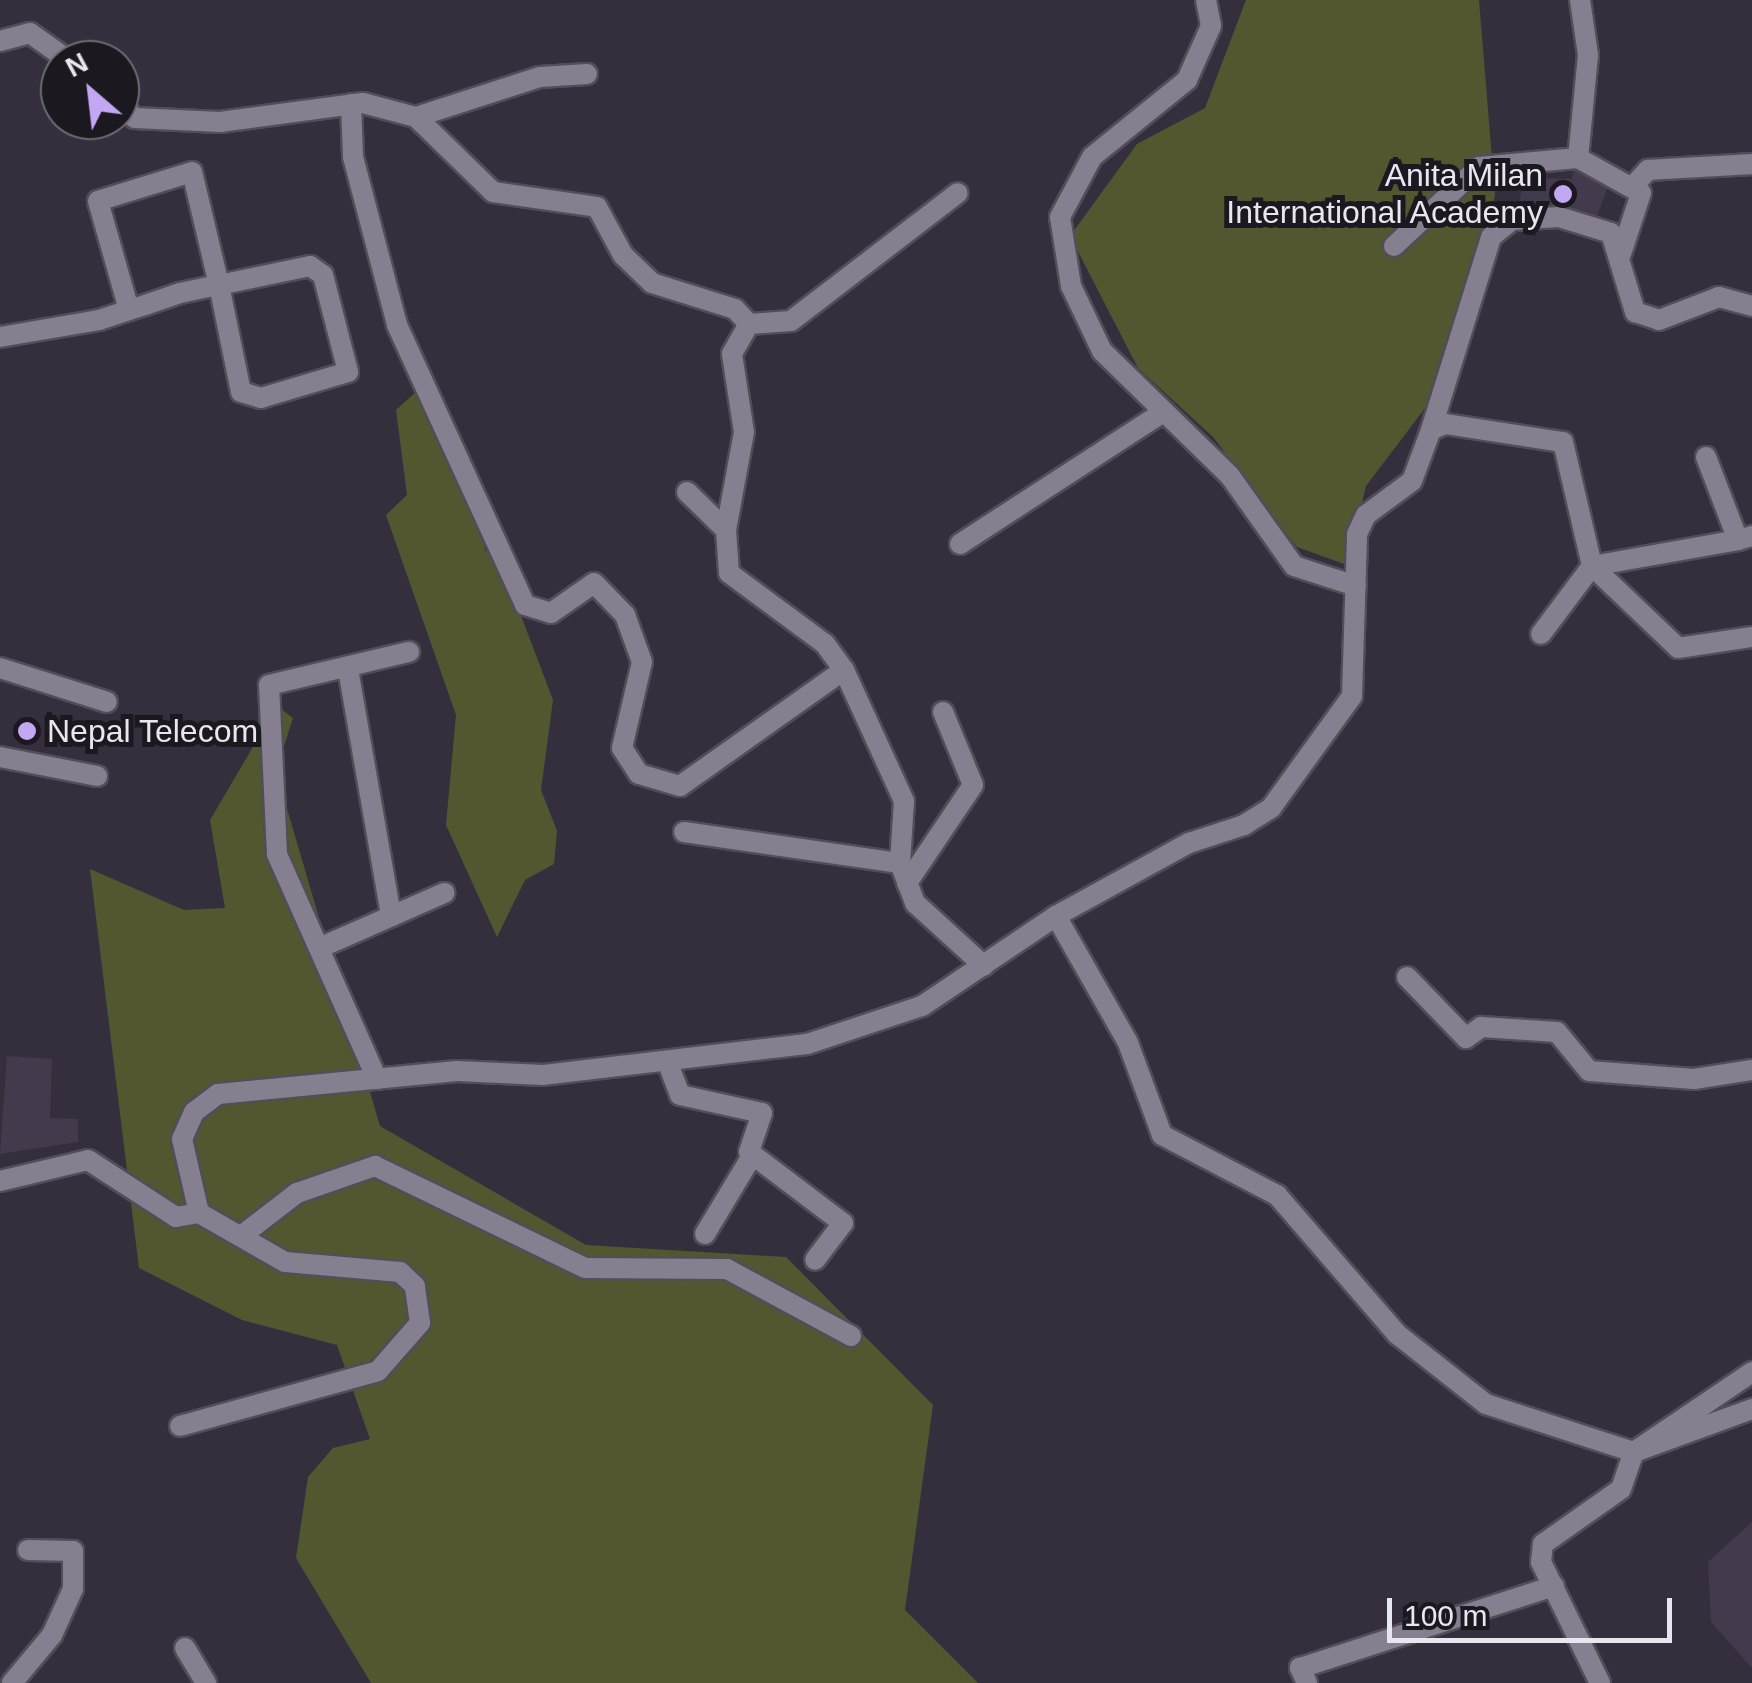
<!DOCTYPE html>
<html>
<head>
<meta charset="utf-8">
<style>
  body { margin:0 }
  #map { position:relative; width:1752px; height:1683px; overflow:hidden; background:#352f3d; font-family:Helvetica,sans-serif }
  div>[style] { position:absolute }
  .built>* { inset:0; background:#433a4d }
  .green>* { inset:0; background:#525730 }
  .roads { filter:drop-shadow(2px 0 #524d58) drop-shadow(-2px 0 #524d58) drop-shadow(0 2px #524d58) drop-shadow(0 -2px #524d58) }
  .minor>* { height:20px; margin:-10px; padding:0 10px; transform-origin:10px; border-radius:10px; background:#867f8f }
  .dots>* { width:28px; height:28px; translate:-50% -50%; box-sizing:border-box; border:5px solid #1b191f; border-radius:50% }
  span { translate:-50% -50%; white-space:nowrap; text-align:center; line-height:1.15; -webkit-text-stroke:10px #1b191f; paint-order:stroke }
  .poi-label { font-size:32px; color:#eae6ef }
  .right { translate:-100% -50%; text-align:right }
  .left { translate:0 -50%; text-align:left }
  .north { position:absolute; left:40px; top:40px; width:100px; height:100px; box-sizing:border-box; background:#1b191f; border:2px solid #6e6b72; border-radius:50%; rotate:332deg; font-size:28px; font-weight:700; line-height:40px; text-align:center; color:#eae6ef }
  .north::after { content:''; display:block; margin:auto; width:35px; height:45px; background:#c3a7f2; clip-path:polygon(50% 0,100% 100%,50% 72%,0 100%) }
  .scale { position:absolute; left:1387px; top:1598px; width:285px; height:45px; box-sizing:border-box; border:5px solid #eae6ef; border-top:0; padding-left:12px; font-size:30px; line-height:35px; white-space:nowrap; color:#eae6ef; -webkit-text-stroke:8px #1b191f; paint-order:stroke }
</style>
</head>
<body>
<div id="map">
  <div class="built">
    <div style="clip-path:polygon(1575px 166px,1610px 181px,1595px 222px,1519px 206px,1523px 178px,1572px 179px)"></div>
    <div style="clip-path:polygon(7px 1056px,52px 1059px,50px 1118px,78px 1119px,78px 1142px,0 1154px)"></div>
    <div style="clip-path:polygon(1752px 1522px,1752px 1668px,1711px 1622px,1708px 1562px)"></div>
  </div>
  <div class="green">
    <div style="clip-path:polygon(1246px 0,1479px 0,1495px 195px,1483px 249px,1444px 383px,1366px 486px,1347px 565px,1297px 547px,1213px 437px,1138px 368px,1070px 236px,1137px 144px,1205px 108px)"></div>
    <div style="clip-path:polygon(417px 391px,483px 518px,485px 551px,496px 550px,553px 700px,541px 790px,557px 831px,554px 864px,525px 880px,497px 937px,446px 825px,456px 715px,386px 515px,407px 495px,396px 410px)"></div>
    <div style="clip-path:polygon(277px 706px,293px 718px,276px 771px,380px 1126px,586px 1245px,786px 1257px,933px 1405px,905px 1610px,978px 1683px,371px 1683px,296px 1558px,308px 1477px,333px 1448px,370px 1439px,337px 1345px,242px 1320px,139px 1268px,90px 869px,184px 910px,225px 908px,210px 820px)"></div>
  </div>
  <div class="roads">
    <div class="minor">
      <div style="left:1206px;top:0;width:26px;rotate:79deg"></div>
      <div style="left:1211px;top:26px;width:59px;rotate:114deg"></div>
      <div style="left:1187px;top:80px;width:122px;rotate:141deg"></div>
      <div style="left:1092px;top:157px;width:68px;rotate:118.1deg"></div>
      <div style="left:1060px;top:217px;width:70px;rotate:80.9deg"></div>
      <div style="left:1071px;top:286px;width:72px;rotate:64.5deg"></div>
      <div style="left:1102px;top:351px;width:179px;rotate:44.3deg"></div>
      <div style="left:1230px;top:476px;width:110px;rotate:54.6deg"></div>
      <div style="left:1294px;top:566px;width:65px;rotate:17.9deg"></div>
      <div style="left:1580px;top:0;width:56px;rotate:81.7deg"></div>
      <div style="left:1588px;top:55px;width:103px;rotate:95.5deg"></div>
      <div style="left:1578px;top:158px;width:72px;rotate:29.1deg"></div>
      <div style="left:1641px;top:193px;width:64px;rotate:108.2deg"></div>
      <div style="left:0;top:41px;width:31px;rotate:-15deg"></div>
      <div style="left:30px;top:33px;width:47px;rotate:35.4deg"></div>
      <div style="left:351px;top:104px;width:53px;rotate:87.8deg"></div>
      <div style="left:353px;top:157px;width:174px;rotate:75.3deg"></div>
      <div style="left:397px;top:325px;width:308px;rotate:65.4deg"></div>
      <div style="left:525px;top:605px;width:27px;rotate:17deg"></div>
      <div style="left:551px;top:613px;width:52px;rotate:-34.9deg"></div>
      <div style="left:594px;top:583px;width:45px;rotate:45.9deg"></div>
      <div style="left:625px;top:615px;width:50px;rotate:70.1deg"></div>
      <div style="left:642px;top:662px;width:88px;rotate:103.1deg"></div>
      <div style="left:622px;top:748px;width:31px;rotate:57deg"></div>
      <div style="left:639px;top:774px;width:43px;rotate:16.3deg"></div>
      <div style="left:680px;top:786px;width:201px;rotate:-35.3deg"></div>
      <div style="left:844px;top:670px;width:144px;rotate:65.4deg"></div>
      <div style="left:904px;top:801px;width:62px;rotate:93.7deg"></div>
      <div style="left:120px;top:105px;width:20px;rotate:41deg"></div>
      <div style="left:135px;top:118px;width:85px;rotate:2.7deg"></div>
      <div style="left:220px;top:122px;width:144px;rotate:-7.6deg"></div>
      <div style="left:363px;top:103px;width:55px;rotate:14.8deg"></div>
      <div style="left:416px;top:117px;width:107px;rotate:44.2deg"></div>
      <div style="left:493px;top:192px;width:105px;rotate:8.2deg"></div>
      <div style="left:597px;top:207px;width:55px;rotate:61.6deg"></div>
      <div style="left:623px;top:255px;width:40px;rotate:44deg"></div>
      <div style="left:652px;top:283px;width:87px;rotate:17.4deg"></div>
      <div style="left:735px;top:309px;width:21px;rotate:47deg"></div>
      <div style="left:749px;top:324px;width:34px;rotate:120deg"></div>
      <div style="left:732px;top:354px;width:79px;rotate:81.3deg"></div>
      <div style="left:744px;top:432px;width:100px;rotate:100.4deg"></div>
      <div style="left:416px;top:117px;width:130px;rotate:-17.9deg"></div>
      <div style="left:540px;top:77px;width:47px;rotate:-3.7deg"></div>
      <div style="left:1634px;top:185px;width:21px;rotate:-47deg"></div>
      <div style="left:1648px;top:170px;width:104px;rotate:-3.3deg"></div>
      <div style="left:1394px;top:246px;width:116px;rotate:-42.9deg"></div>
      <div style="left:1479px;top:167px;width:99px;rotate:-5.2deg"></div>
      <div style="left:749px;top:324px;width:42px;rotate:-4.1deg"></div>
      <div style="left:791px;top:321px;width:210px;rotate:-37.5deg"></div>
      <div style="left:0;top:337px;width:100px;rotate:-9.7deg"></div>
      <div style="left:99px;top:320px;width:32px;rotate:-18deg"></div>
      <div style="left:129px;top:310px;width:17px;rotate:-17deg"></div>
      <div style="left:145px;top:305px;width:37px;rotate:-19deg"></div>
      <div style="left:180px;top:293px;width:40px;rotate:-12deg"></div>
      <div style="left:219px;top:285px;width:93px;rotate:-11.8deg"></div>
      <div style="left:310px;top:266px;width:16px;rotate:35deg"></div>
      <div style="left:323px;top:275px;width:100px;rotate:75.5deg"></div>
      <div style="left:348px;top:372px;width:91px;rotate:163.4deg"></div>
      <div style="left:261px;top:398px;width:21px;rotate:-163deg"></div>
      <div style="left:241px;top:392px;width:109px;rotate:-101.6deg"></div>
      <div style="left:219px;top:285px;width:116px;rotate:-103.4deg"></div>
      <div style="left:192px;top:172px;width:98px;rotate:162.9deg"></div>
      <div style="left:98px;top:201px;width:113px;rotate:74.1deg"></div>
      <div style="left:1431px;top:430px;width:202px;rotate:-72.7deg"></div>
      <div style="left:1491px;top:237px;width:27px;rotate:-39deg"></div>
      <div style="left:1512px;top:220px;width:47px;rotate:-3.7deg"></div>
      <div style="left:1559px;top:217px;width:54px;rotate:17.1deg"></div>
      <div style="left:1611px;top:233px;width:83px;rotate:73.1deg"></div>
      <div style="left:1635px;top:312px;width:25px;rotate:18deg"></div>
      <div style="left:1659px;top:320px;width:64px;rotate:-21deg"></div>
      <div style="left:1719px;top:297px;width:34px;rotate:15deg"></div>
      <div style="left:1706px;top:457px;width:89px;rotate:68.9deg"></div>
      <div style="left:1738px;top:540px;width:15px;rotate:-16deg"></div>
      <div style="left:687px;top:492px;width:54px;rotate:44.3deg"></div>
      <div style="left:726px;top:530px;width:43px;rotate:86deg"></div>
      <div style="left:729px;top:573px;width:119px;rotate:36.5deg"></div>
      <div style="left:825px;top:644px;width:32px;rotate:54deg"></div>
      <div style="left:960px;top:544px;width:239px;rotate:-33deg"></div>
      <div style="left:1541px;top:634px;width:85px;rotate:-53.1deg"></div>
      <div style="left:1592px;top:566px;width:148px;rotate:-10.1deg"></div>
      <div style="left:0;top:668px;width:112px;rotate:17.6deg"></div>
      <div style="left:348px;top:669px;width:251px;rotate:80.1deg"></div>
      <div style="left:0;top:757px;width:99px;rotate:11.1deg"></div>
      <div style="left:684px;top:832px;width:218px;rotate:8.2deg"></div>
      <div style="left:900px;top:863px;width:43px;rotate:69.4deg"></div>
      <div style="left:915px;top:903px;width:93px;rotate:42.4deg"></div>
      <div style="left:907px;top:883px;width:118px;rotate:-56deg"></div>
      <div style="left:973px;top:785px;width:79px;rotate:-112.3deg"></div>
      <div style="left:1056px;top:916px;width:146px;rotate:60.4deg"></div>
      <div style="left:1128px;top:1043px;width:98px;rotate:69.7deg"></div>
      <div style="left:1162px;top:1135px;width:130px;rotate:27.6deg"></div>
      <div style="left:1277px;top:1195px;width:184px;rotate:49.2deg"></div>
      <div style="left:1397px;top:1334px;width:113px;rotate:38.2deg"></div>
      <div style="left:1486px;top:1404px;width:156px;rotate:18deg"></div>
      <div style="left:1634px;top:1452px;width:126px;rotate:-20deg"></div>
      <div style="left:319px;top:948px;width:137px;rotate:-23.7deg"></div>
      <div style="left:1407px;top:977px;width:85px;rotate:46deg"></div>
      <div style="left:1466px;top:1038px;width:19px;rotate:-36deg"></div>
      <div style="left:1481px;top:1027px;width:76px;rotate:3.8deg"></div>
      <div style="left:1557px;top:1032px;width:50px;rotate:50.6deg"></div>
      <div style="left:1589px;top:1071px;width:105px;rotate:4.4deg"></div>
      <div style="left:1694px;top:1079px;width:59px;rotate:-8.8deg"></div>
      <div style="left:667px;top:1061px;width:36px;rotate:69deg"></div>
      <div style="left:680px;top:1095px;width:84px;rotate:12.4deg"></div>
      <div style="left:762px;top:1113px;width:41px;rotate:108.4deg"></div>
      <div style="left:749px;top:1152px;width:118px;rotate:37.1deg"></div>
      <div style="left:843px;top:1223px;width:46px;rotate:127.1deg"></div>
      <div style="left:377px;top:1079px;width:246px;rotate:-114deg"></div>
      <div style="left:277px;top:854px;width:169px;rotate:-92.7deg"></div>
      <div style="left:269px;top:685px;width:144px;rotate:-13.3deg"></div>
      <div style="left:0;top:1181px;width:90px;rotate:-13.4deg"></div>
      <div style="left:88px;top:1160px;width:105px;rotate:32.9deg"></div>
      <div style="left:176px;top:1217px;width:23px;rotate:-10deg"></div>
      <div style="left:199px;top:1213px;width:76px;rotate:-102.9deg"></div>
      <div style="left:182px;top:1139px;width:30px;rotate:-66deg"></div>
      <div style="left:194px;top:1112px;width:30px;rotate:-37deg"></div>
      <div style="left:218px;top:1094px;width:240px;rotate:-5.5deg"></div>
      <div style="left:457px;top:1071px;width:86px;rotate:2.7deg"></div>
      <div style="left:543px;top:1075px;width:266px;rotate:-6.7deg"></div>
      <div style="left:807px;top:1044px;width:121px;rotate:-18.3deg"></div>
      <div style="left:922px;top:1006px;width:161px;rotate:-33.9deg"></div>
      <div style="left:1056px;top:916px;width:152px;rotate:-28.8deg"></div>
      <div style="left:1189px;top:843px;width:58px;rotate:-18.1deg"></div>
      <div style="left:1244px;top:825px;width:32px;rotate:-32deg"></div>
      <div style="left:1271px;top:808px;width:138px;rotate:-54.1deg"></div>
      <div style="left:1352px;top:696px;width:162px;rotate:-88.2deg"></div>
      <div style="left:1357px;top:534px;width:21px;rotate:-65deg"></div>
      <div style="left:1366px;top:515px;width:57px;rotate:-36.5deg"></div>
      <div style="left:1412px;top:481px;width:54px;rotate:-69.6deg"></div>
      <div style="left:1431px;top:430px;width:15px;rotate:-23deg"></div>
      <div style="left:1445px;top:424px;width:119px;rotate:8.7deg"></div>
      <div style="left:1563px;top:442px;width:127px;rotate:76.8deg"></div>
      <div style="left:1592px;top:566px;width:119px;rotate:43.6deg"></div>
      <div style="left:1678px;top:648px;width:75px;rotate:-8.5deg"></div>
      <div style="left:245px;top:1233px;width:66px;rotate:-37.6deg"></div>
      <div style="left:297px;top:1193px;width:83px;rotate:-19.1deg"></div>
      <div style="left:375px;top:1166px;width:233px;rotate:25.9deg"></div>
      <div style="left:585px;top:1268px;width:142px;rotate:0.4deg"></div>
      <div style="left:727px;top:1269px;width:141px;rotate:28.4deg"></div>
      <div style="left:705px;top:1234px;width:93px;rotate:-59deg"></div>
      <div style="left:180px;top:1426px;width:205px;rotate:-15.5deg"></div>
      <div style="left:378px;top:1371px;width:64px;rotate:-48.8deg"></div>
      <div style="left:420px;top:1323px;width:37px;rotate:-98deg"></div>
      <div style="left:415px;top:1286px;width:21px;rotate:-137deg"></div>
      <div style="left:400px;top:1272px;width:115px;rotate:-175deg"></div>
      <div style="left:285px;top:1262px;width:99px;rotate:-150.3deg"></div>
      <div style="left:185px;top:1648px;width:41px;rotate:59deg"></div>
      <div style="left:12px;top:1683px;width:62px;rotate:-50.2deg"></div>
      <div style="left:52px;top:1635px;width:51px;rotate:-65.5deg"></div>
      <div style="left:73px;top:1589px;width:38px;rotate:-90deg"></div>
      <div style="left:73px;top:1551px;width:45px;rotate:-178.7deg"></div>
      <div style="left:1307px;top:1683px;width:17px;rotate:-115deg"></div>
      <div style="left:1300px;top:1668px;width:267px;rotate:-17.9deg"></div>
      <div style="left:1600px;top:1683px;width:135px;rotate:-116deg"></div>
      <div style="left:1541px;top:1562px;width:18px;rotate:-84deg"></div>
      <div style="left:1543px;top:1544px;width:95px;rotate:-35.2deg"></div>
      <div style="left:1621px;top:1489px;width:39px;rotate:-71deg"></div>
      <div style="left:1634px;top:1452px;width:143px;rotate:-34.1deg"></div>
    </div>
  </div>
  <div class="dots">
    <div style="left:1563px;top:194px;background:#c3a7f2"></div>
    <div style="left:27px;top:731px;background:#c3a7f2"></div>
  </div>
  <div class="poi-label">
    <span class="right" style="left:1543px;top:194px">Anita Milan<br>International Academy</span>
    <span class="left" style="left:47px;top:731px">Nepal Telecom</span>
  </div>
  <div class="north">N</div>
  <div class="scale">100 m</div>
</div>
</body>
</html>
